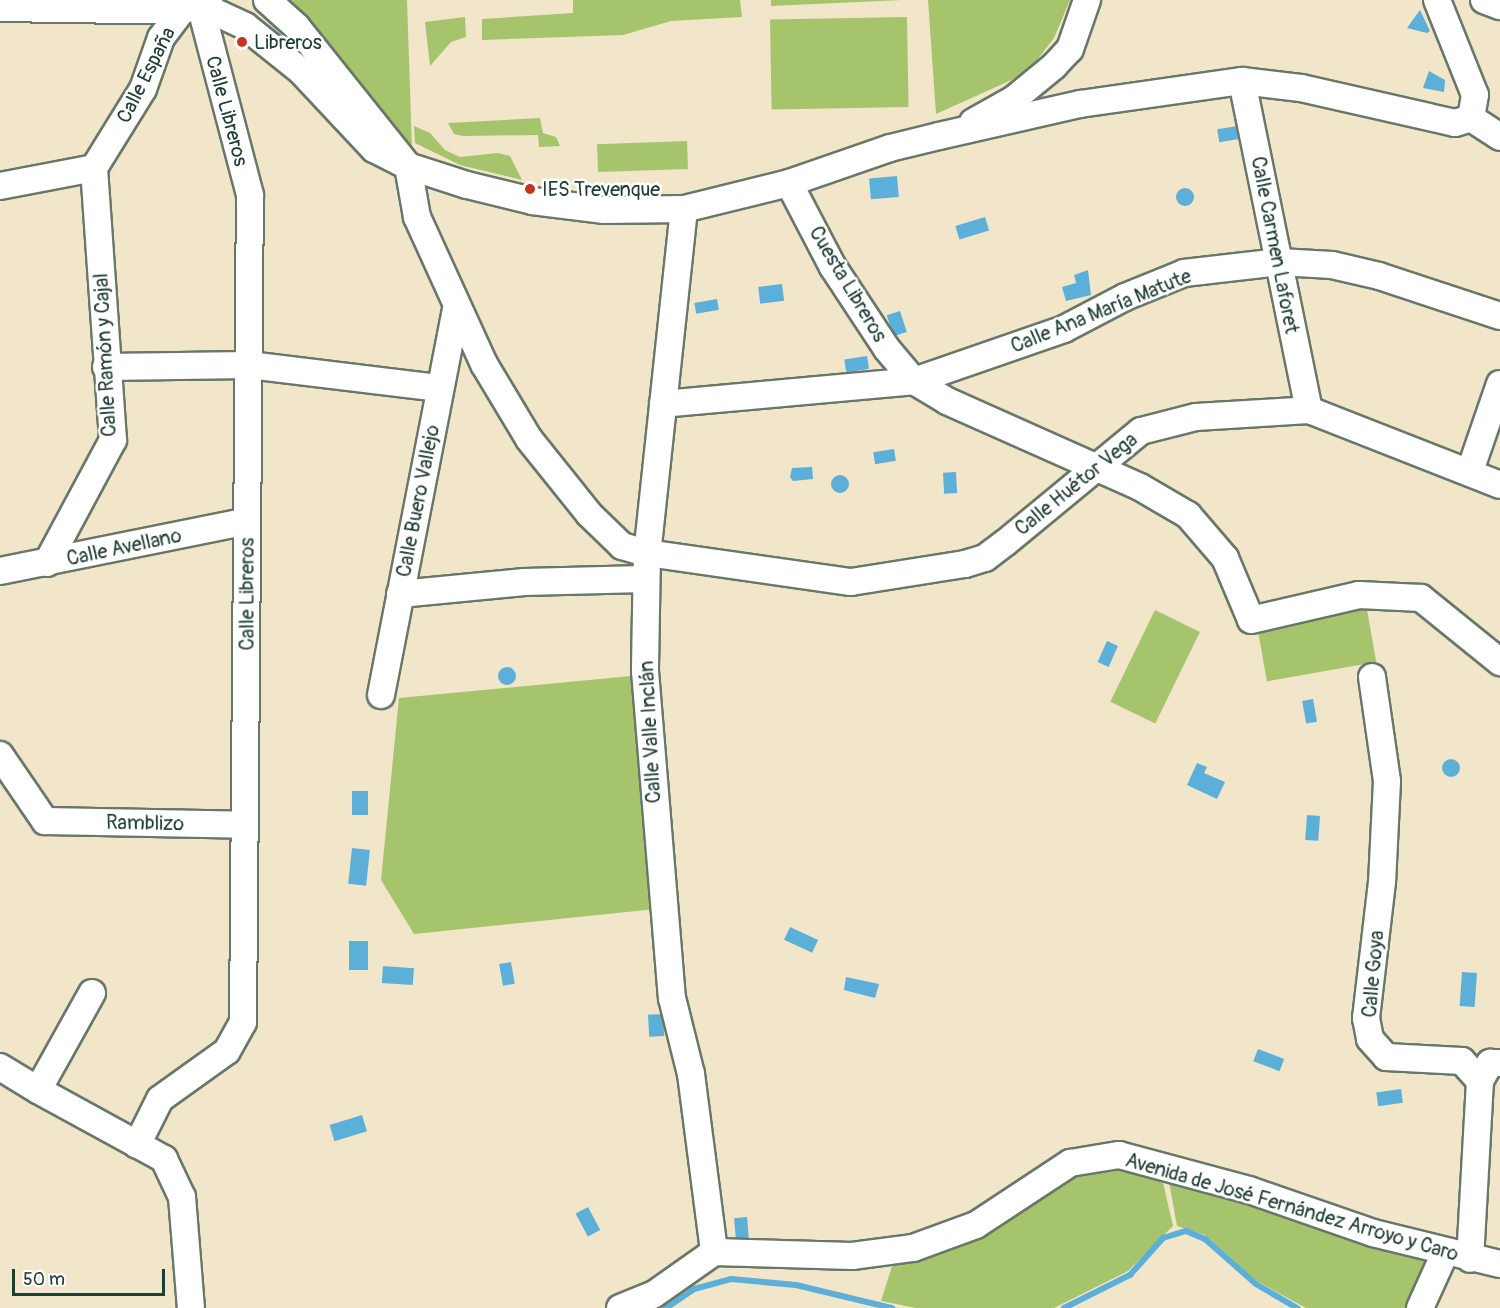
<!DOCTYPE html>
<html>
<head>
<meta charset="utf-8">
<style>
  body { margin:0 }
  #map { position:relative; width:1500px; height:1308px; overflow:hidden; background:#f1e5ca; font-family:Pangolin,sans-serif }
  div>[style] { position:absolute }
  .green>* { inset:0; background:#a6c46b; transform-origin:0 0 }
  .water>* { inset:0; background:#5cafd8; transform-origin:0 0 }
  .round { border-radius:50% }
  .stream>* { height:6px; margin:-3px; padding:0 3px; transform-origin:3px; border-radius:3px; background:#5cafd8 }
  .roads { filter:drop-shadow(2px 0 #687868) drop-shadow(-2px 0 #687868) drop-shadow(0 2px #687868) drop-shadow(0 -2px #687868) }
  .minor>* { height:26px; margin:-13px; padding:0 13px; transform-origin:13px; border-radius:13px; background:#fff }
  .dots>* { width:16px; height:16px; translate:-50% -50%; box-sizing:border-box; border:3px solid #fff; border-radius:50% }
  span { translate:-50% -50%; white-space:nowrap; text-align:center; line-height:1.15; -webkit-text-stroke:5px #fff; paint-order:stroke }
  .poi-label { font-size:20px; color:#1f3d34 }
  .left { translate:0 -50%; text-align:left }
  .street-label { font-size:20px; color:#1f3d34 }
  .scale { position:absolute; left:12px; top:1269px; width:153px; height:27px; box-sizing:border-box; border:3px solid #1f3d34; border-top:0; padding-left:8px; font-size:18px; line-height:21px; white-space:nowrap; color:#1f3d34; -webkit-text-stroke:4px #fff; paint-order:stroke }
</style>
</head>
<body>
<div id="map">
  <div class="green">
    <div style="clip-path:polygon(285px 0,407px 0,412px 149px,395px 136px,314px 27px)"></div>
    <div style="clip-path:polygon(573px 0,740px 0,742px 17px,671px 21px,623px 35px,482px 40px,482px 19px,573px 13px)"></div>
    <div style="clip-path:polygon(771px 0,902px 0,771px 6px)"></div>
    <div style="clip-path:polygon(928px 0,1070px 0,1054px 38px,1027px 73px,936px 114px)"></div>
    <div style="clip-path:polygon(465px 17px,466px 37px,451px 42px,430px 66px,425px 22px)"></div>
    <div style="left:907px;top:17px;width:90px;height:137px;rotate:89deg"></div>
    <div style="clip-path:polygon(540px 118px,543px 133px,556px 137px,560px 146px,539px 147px,538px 135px,463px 136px,454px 134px,448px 123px)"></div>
    <div style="clip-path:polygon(414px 126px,430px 133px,445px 150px,460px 157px,498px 153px,510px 156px,522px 180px,460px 165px,415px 143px)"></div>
    <div style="left:687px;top:141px;width:28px;height:90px;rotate:88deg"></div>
    <div style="left:1366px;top:604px;width:59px;height:111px;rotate:80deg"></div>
    <div style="left:1155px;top:610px;width:50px;height:102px;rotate:26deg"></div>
    <div style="clip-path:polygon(631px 676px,656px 909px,414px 934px,381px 880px,399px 698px)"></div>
    <div style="clip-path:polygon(1089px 1166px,1099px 1173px,1115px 1169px,1162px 1178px,1173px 1226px,1128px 1271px,1054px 1308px,916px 1308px,881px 1301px,893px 1263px,946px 1248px,1020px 1212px,1068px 1176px)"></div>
    <div style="clip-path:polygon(1168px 1176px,1434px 1262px,1409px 1308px,1306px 1308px,1257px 1281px,1205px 1235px,1177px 1226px)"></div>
  </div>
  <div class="water">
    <div style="clip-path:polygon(1420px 10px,1430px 31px,1427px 33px,1407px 28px)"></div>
    <div style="clip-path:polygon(1429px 71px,1445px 80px,1444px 92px,1423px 88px)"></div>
    <div style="left:1238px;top:126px;width:13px;height:21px;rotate:81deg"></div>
    <div style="left:897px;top:176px;width:21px;height:28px;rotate:85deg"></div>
    <div class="round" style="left:1176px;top:188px;width:18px;height:18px"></div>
    <div style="left:985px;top:217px;width:14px;height:31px;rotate:73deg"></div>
    <div style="clip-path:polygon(1088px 270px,1091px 295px,1066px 301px,1062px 287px,1076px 283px,1074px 275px)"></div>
    <div style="left:782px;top:284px;width:17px;height:24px;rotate:83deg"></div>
    <div style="left:717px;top:299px;width:11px;height:23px;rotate:80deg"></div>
    <div style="left:900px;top:311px;width:22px;height:14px;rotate:72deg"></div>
    <div style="left:867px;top:356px;width:13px;height:23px;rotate:81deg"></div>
    <div style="left:894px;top:449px;width:12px;height:21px;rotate:81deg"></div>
    <div style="clip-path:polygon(812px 467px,813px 479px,793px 481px,790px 477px,792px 468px)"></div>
    <div style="left:956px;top:472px;width:21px;height:13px;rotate:87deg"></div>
    <div class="round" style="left:831px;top:475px;width:18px;height:18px"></div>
    <div style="left:1107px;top:641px;width:12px;height:23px;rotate:24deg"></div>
    <div class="round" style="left:498px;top:667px;width:18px;height:18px"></div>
    <div style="left:1313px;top:699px;width:23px;height:11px;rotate:80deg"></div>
    <div class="round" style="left:1442px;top:759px;width:18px;height:18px"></div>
    <div style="clip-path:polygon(1197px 763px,1207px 767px,1204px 773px,1225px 782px,1217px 799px,1187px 785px)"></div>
    <div style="left:368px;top:791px;width:24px;height:16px;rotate:90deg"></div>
    <div style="left:1307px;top:815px;width:13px;height:25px;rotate:4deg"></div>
    <div style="left:352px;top:848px;width:18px;height:36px;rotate:6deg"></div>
    <div style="left:790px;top:927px;width:31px;height:14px;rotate:25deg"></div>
    <div style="left:368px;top:941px;width:29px;height:19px;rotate:90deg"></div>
    <div style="left:511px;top:962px;width:22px;height:12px;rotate:80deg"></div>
    <div style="left:383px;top:966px;width:31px;height:17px;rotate:4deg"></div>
    <div style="left:1462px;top:972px;width:15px;height:34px;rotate:4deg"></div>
    <div style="clip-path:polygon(846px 977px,879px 984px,875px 998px,844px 990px)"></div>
    <div style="left:663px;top:1014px;width:22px;height:15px;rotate:87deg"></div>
    <div style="left:1258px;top:1049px;width:28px;height:13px;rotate:21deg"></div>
    <div style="left:1401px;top:1089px;width:14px;height:25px;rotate:82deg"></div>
    <div style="left:362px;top:1115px;width:17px;height:34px;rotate:73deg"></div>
    <div style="left:588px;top:1207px;width:26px;height:14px;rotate:62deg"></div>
    <div style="left:747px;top:1217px;width:21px;height:13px;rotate:85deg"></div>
  </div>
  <div class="stream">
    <div style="left:666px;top:1308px;width:34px;rotate:-34deg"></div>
    <div style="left:694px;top:1289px;width:38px;rotate:-15deg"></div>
    <div style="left:731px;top:1279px;width:65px;rotate:5.3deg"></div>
    <div style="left:796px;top:1285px;width:99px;rotate:13.5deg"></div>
    <div style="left:1064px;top:1308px;width:74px;rotate:-26.6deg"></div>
    <div style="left:1130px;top:1275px;width:50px;rotate:-48.3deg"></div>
    <div style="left:1163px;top:1238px;width:24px;rotate:-17deg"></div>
    <div style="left:1186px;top:1231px;width:21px;rotate:23deg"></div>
    <div style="left:1205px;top:1239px;width:68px;rotate:41.4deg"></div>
    <div style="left:1256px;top:1284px;width:48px;rotate:30.3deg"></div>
  </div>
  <div class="roads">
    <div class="minor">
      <div style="left:267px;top:0;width:40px;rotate:42deg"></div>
      <div style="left:297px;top:27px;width:178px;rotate:51.4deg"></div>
      <div style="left:408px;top:166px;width:52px;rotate:80deg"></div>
      <div style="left:417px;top:217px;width:162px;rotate:65.5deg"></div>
      <div style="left:484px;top:364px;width:87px;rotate:59deg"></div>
      <div style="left:529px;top:439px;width:96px;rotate:51.3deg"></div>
      <div style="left:589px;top:514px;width:46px;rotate:44.1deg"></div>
      <div style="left:622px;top:546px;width:26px;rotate:16deg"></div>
      <div style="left:647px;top:553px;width:206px;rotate:8.1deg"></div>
      <div style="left:851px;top:582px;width:115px;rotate:-9deg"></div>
      <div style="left:965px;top:564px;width:21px;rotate:-17deg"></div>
      <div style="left:985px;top:558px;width:25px;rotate:-37deg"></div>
      <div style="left:1005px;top:543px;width:176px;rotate:-39.5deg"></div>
      <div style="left:1141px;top:431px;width:57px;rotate:-14.3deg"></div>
      <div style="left:1196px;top:417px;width:113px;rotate:-3.5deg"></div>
      <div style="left:1309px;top:410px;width:205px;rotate:21.4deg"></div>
      <div style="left:1437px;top:0;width:102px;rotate:68.2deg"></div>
      <div style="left:1475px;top:95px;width:23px;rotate:100deg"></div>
      <div style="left:1484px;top:0;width:17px;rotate:21deg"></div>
      <div style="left:200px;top:5px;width:50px;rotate:25deg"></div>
      <div style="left:245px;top:26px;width:72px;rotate:38.8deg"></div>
      <div style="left:301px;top:71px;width:107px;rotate:46.9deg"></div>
      <div style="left:374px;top:149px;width:38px;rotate:27deg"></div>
      <div style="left:408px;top:166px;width:62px;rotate:17.9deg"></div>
      <div style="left:467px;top:185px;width:67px;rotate:13.8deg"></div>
      <div style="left:532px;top:201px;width:73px;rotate:7.1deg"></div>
      <div style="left:604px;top:210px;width:80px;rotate:-0.7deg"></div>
      <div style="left:684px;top:209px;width:108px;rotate:-13.9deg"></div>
      <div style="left:789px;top:183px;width:107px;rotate:-19.1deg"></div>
      <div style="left:890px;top:148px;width:50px;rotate:-13.8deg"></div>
      <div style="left:939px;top:136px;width:145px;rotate:-12.8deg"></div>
      <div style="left:1080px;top:104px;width:164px;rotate:-8.1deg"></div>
      <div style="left:1242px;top:81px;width:59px;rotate:6.8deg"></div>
      <div style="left:1301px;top:88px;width:158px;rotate:12.8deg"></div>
      <div style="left:1455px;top:123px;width:17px;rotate:-17deg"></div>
      <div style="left:0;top:8px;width:181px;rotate:0.9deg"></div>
      <div style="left:1242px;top:81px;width:336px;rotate:78.5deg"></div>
      <div style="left:1471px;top:118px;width:35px;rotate:33deg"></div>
      <div style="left:973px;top:122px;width:47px;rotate:-29.3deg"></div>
      <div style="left:1014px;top:99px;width:52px;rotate:-39.5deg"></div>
      <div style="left:1054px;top:66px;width:23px;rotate:-47deg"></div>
      <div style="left:1070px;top:49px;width:52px;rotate:-70.9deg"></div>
      <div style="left:789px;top:183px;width:95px;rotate:62.4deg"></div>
      <div style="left:833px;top:267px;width:98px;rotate:56.6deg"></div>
      <div style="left:887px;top:349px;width:42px;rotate:49.8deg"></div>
      <div style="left:914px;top:381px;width:39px;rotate:31deg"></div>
      <div style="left:947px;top:401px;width:211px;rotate:24deg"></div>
      <div style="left:1140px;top:487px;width:56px;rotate:30.3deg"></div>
      <div style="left:1188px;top:515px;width:57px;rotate:49.3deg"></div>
      <div style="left:1225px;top:558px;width:67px;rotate:67.2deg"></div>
      <div style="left:1251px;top:620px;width:111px;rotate:-13deg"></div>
      <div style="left:1359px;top:595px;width:62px;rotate:2.8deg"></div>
      <div style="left:1421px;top:598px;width:102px;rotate:39deg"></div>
      <div style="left:0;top:186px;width:96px;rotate:-10.8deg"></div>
      <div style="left:94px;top:168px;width:93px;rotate:-58.2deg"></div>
      <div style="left:143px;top:89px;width:54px;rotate:-70.6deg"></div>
      <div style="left:161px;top:38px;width:34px;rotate:-53deg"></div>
      <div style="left:181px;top:11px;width:30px;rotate:-21deg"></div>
      <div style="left:684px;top:209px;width:346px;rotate:96.1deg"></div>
      <div style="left:647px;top:553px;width:118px;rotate:91deg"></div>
      <div style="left:645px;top:671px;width:328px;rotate:85.3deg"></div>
      <div style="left:672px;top:998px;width:78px;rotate:76deg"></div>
      <div style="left:691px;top:1074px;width:179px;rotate:82.6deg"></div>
      <div style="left:106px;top:367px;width:143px;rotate:-0.8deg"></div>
      <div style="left:249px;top:365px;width:192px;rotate:6.9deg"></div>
      <div style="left:663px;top:404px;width:252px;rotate:-5.2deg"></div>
      <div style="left:914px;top:381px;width:159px;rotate:-19.1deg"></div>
      <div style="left:1064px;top:329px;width:69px;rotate:-27.7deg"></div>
      <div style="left:1125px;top:297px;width:64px;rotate:-22.1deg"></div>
      <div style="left:1184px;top:273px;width:96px;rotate:-6.6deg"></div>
      <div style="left:1279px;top:262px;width:53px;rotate:3.2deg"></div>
      <div style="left:1332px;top:265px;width:48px;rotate:13.2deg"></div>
      <div style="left:1379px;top:276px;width:127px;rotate:18.3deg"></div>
      <div style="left:1470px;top:471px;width:92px;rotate:-71deg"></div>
      <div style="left:47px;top:563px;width:140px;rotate:-61.8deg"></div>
      <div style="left:113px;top:440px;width:273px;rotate:-94deg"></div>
      <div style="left:0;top:571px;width:252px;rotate:-11.4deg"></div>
      <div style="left:400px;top:594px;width:125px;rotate:-5.5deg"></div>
      <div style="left:524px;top:582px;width:121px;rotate:-1.4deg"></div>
      <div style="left:1372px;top:677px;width:105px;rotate:81.8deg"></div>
      <div style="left:1387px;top:781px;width:101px;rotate:92.8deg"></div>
      <div style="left:1382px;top:882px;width:137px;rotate:96.7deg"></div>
      <div style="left:1366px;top:1018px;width:21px;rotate:79deg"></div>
      <div style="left:1370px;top:1039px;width:24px;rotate:48deg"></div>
      <div style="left:1386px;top:1057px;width:76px;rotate:3deg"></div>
      <div style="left:1462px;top:1061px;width:27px;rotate:48deg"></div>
      <div style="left:1480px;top:1081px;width:178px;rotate:93.2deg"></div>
      <div style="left:381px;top:695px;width:394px;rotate:-79deg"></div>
      <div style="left:0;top:755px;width:80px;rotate:55.7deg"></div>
      <div style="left:45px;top:821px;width:200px;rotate:1.1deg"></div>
      <div style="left:92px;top:993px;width:111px;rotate:119.1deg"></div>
      <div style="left:38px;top:1090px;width:144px;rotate:28.7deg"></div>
      <div style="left:164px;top:1159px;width:42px;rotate:64.7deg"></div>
      <div style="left:182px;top:1197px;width:111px;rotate:85.4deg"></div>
      <div style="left:0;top:1067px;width:44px;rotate:31.2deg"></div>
      <div style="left:1480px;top:1081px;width:21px;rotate:-61deg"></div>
      <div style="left:1490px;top:1063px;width:10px"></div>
      <div style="left:137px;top:1145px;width:51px;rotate:-63.4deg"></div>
      <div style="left:160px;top:1099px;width:82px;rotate:-35.6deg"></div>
      <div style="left:227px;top:1051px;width:33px;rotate:-61deg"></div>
      <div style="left:243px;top:1022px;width:827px;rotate:-89.52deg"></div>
      <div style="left:250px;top:195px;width:202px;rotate:-104.7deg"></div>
      <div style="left:620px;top:1308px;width:35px;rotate:-22deg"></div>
      <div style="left:653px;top:1295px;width:75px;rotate:-35.2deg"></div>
      <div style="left:714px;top:1252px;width:138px;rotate:1.7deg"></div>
      <div style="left:852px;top:1256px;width:62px;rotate:-7.5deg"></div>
      <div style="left:913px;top:1248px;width:67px;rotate:-20.1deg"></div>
      <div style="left:976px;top:1225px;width:113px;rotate:-33.4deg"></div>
      <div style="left:1070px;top:1163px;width:50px;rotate:-9.3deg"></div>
      <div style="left:1119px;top:1155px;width:135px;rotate:15.1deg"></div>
      <div style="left:1249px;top:1190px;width:131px;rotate:19.1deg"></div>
      <div style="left:1373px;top:1233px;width:131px;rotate:13.7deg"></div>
      <div style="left:1420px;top:1308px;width:60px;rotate:-65.6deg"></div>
    </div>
  </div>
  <div class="dots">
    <div style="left:242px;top:42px;background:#c8321e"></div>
    <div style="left:530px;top:189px;background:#c8321e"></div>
  </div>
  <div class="poi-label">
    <span class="left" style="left:254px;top:42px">Libreros</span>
    <span class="left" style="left:542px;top:189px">IES Trevenque</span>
  </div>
  <div class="street-label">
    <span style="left:146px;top:75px;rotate:-63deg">Calle España</span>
    <span style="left:227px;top:111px;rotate:75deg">Calle Libreros</span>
    <span style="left:1275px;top:245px;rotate:79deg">Calle Carmen Laforet</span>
    <span style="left:848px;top:284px;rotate:59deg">Cuesta Libreros</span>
    <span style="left:1101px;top:311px;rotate:-22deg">Calle Ana María Matute</span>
    <span style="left:105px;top:355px;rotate:-93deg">Calle Ramón y Cajal</span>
    <span style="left:1076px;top:484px;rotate:-39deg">Calle Huétor Vega</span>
    <span style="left:418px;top:501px;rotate:-79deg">Calle Buero Vallejo</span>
    <span style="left:124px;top:547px;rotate:-12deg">Calle Avellano</span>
    <span style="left:247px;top:594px;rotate:-90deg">Calle Libreros</span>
    <span style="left:650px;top:732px;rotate:-93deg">Calle Valle Inclán</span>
    <span style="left:145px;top:823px;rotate:1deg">Ramblizo</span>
    <span style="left:1373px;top:974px;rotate:-85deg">Calle Goya</span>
    <span style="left:1292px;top:1207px;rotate:16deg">Avenida de José Fernández Arroyo y Caro</span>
  </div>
  <div class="scale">50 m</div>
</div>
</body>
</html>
